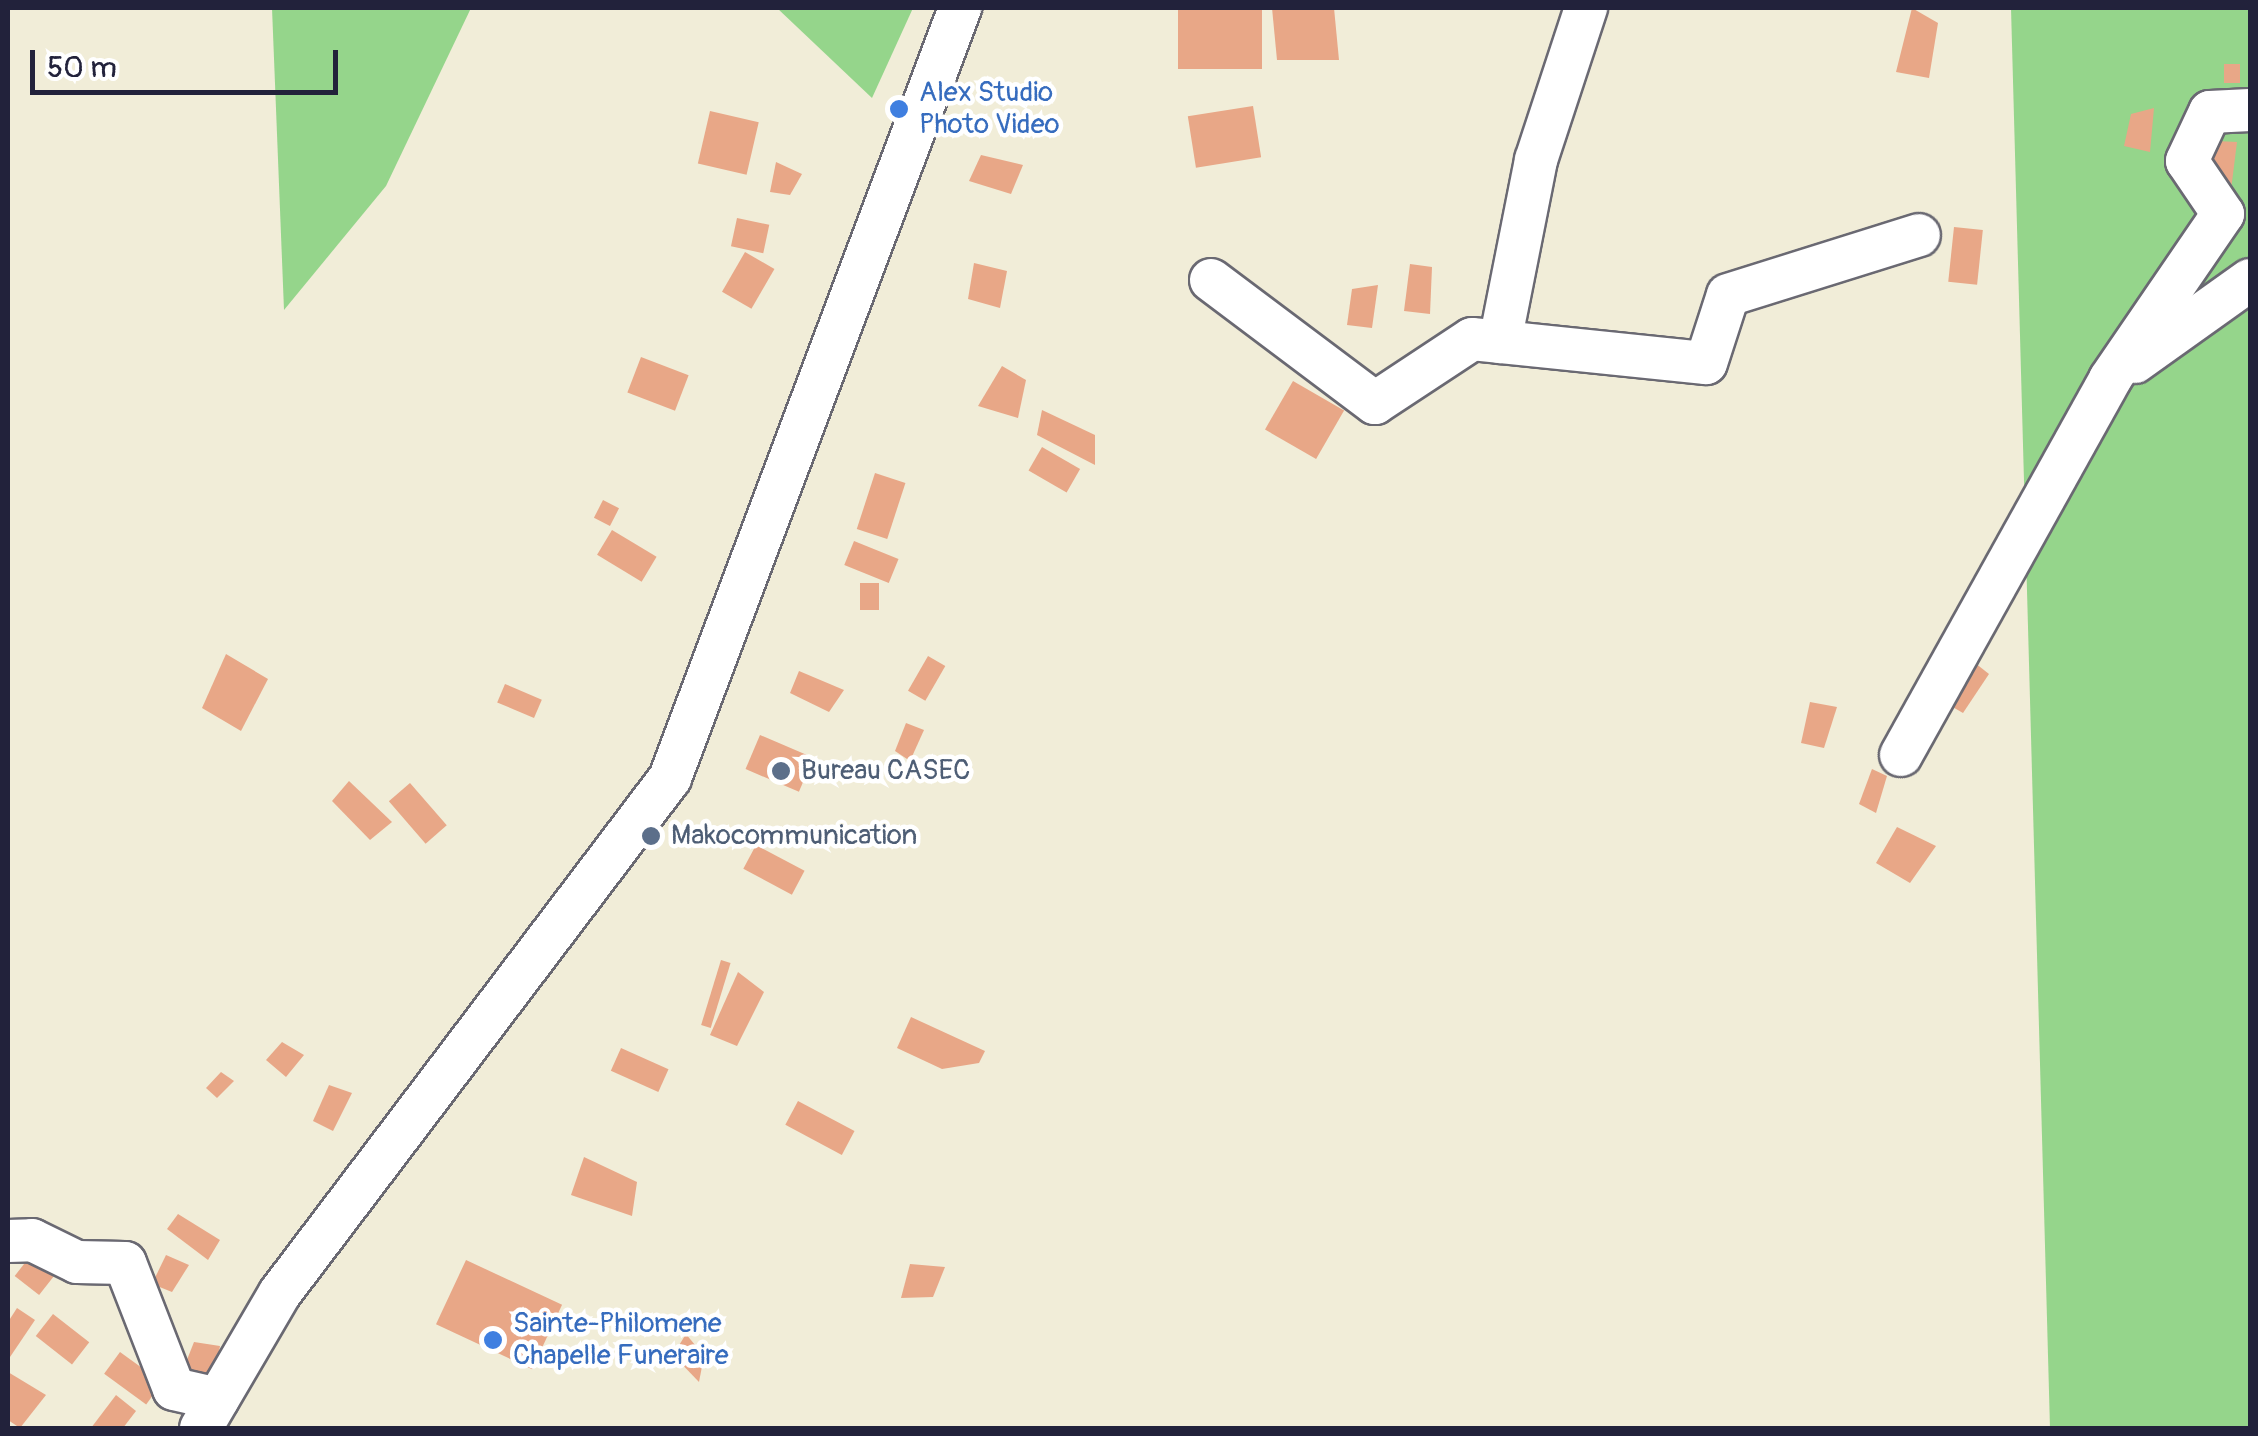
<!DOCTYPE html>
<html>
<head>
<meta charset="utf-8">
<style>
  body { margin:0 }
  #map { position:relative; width:2258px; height:1436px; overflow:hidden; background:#f1edd8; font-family:Pangolin,sans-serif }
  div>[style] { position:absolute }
  .green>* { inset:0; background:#95d58b }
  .building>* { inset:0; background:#e8a787; transform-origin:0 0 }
  .roads { filter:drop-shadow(2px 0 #6a6972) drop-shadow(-2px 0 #6a6972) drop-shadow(0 2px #6a6972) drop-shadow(0 -2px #6a6972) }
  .street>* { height:42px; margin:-21px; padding:0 21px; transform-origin:21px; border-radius:21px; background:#fff }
  .dots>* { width:28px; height:28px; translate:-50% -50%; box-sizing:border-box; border:5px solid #fff; border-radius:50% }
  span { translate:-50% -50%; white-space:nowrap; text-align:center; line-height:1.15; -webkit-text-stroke:9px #fff; paint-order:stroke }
  .shop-label { font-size:28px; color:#366cbe }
  .left { translate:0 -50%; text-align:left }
  .service-label { font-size:28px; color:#4e5e75 }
  .frame { position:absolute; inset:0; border:10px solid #22223b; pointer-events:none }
  .scale { position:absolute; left:30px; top:50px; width:308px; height:45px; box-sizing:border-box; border:5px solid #22223b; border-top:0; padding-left:12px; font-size:30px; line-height:35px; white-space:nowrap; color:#22223b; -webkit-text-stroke:8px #fff; paint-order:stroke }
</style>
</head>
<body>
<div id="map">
  <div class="green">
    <div style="clip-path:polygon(272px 8px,471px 8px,386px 186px,284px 310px)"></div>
    <div style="clip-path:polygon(777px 8px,913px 8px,872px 98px)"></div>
    <div style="clip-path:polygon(2011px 8px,2250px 8px,2250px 1428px,2050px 1428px)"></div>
  </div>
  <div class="building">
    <div style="left:1178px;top:8px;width:84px;height:61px"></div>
    <div style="clip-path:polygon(1272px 8px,1334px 8px,1339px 60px,1277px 60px)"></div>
    <div style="clip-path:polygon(1912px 8px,1938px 23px,1929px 78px,1896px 72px)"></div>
    <div style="left:2240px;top:64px;width:19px;height:16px;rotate:90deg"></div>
    <div style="left:1253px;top:106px;width:52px;height:66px;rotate:81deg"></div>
    <div style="clip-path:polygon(2154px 108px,2150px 152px,2124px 146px,2131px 114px)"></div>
    <div style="left:710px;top:111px;width:50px;height:54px;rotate:13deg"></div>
    <div style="clip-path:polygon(2216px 141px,2237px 142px,2231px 190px,2207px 185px)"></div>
    <div style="clip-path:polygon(981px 155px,1023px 165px,1011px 194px,969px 181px)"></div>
    <div style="clip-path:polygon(776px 162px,802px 174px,790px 195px,770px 192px)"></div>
    <div style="left:737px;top:218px;width:33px;height:29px;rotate:12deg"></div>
    <div style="left:1954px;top:227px;width:29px;height:55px;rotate:6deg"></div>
    <div style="left:745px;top:252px;width:34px;height:46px;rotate:30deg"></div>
    <div style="clip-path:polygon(974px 263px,1007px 271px,1000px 308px,968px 299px)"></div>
    <div style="clip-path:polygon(1410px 264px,1432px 267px,1430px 314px,1404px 311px)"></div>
    <div style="clip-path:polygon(1378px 285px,1372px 328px,1347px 325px,1352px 289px)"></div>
    <div style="left:641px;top:357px;width:51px;height:38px;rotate:21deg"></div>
    <div style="clip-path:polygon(1002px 366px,1026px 380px,1018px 418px,978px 406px)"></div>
    <div style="left:1293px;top:381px;width:59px;height:56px;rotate:30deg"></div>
    <div style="clip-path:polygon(1042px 410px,1095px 435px,1095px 465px,1037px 435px)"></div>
    <div style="left:1042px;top:447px;width:44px;height:27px;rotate:30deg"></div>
    <div style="left:875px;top:473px;width:32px;height:59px;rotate:18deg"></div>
    <div style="left:603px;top:500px;width:18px;height:20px;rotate:27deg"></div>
    <div style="left:612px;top:530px;width:52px;height:29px;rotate:31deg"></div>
    <div style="left:854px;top:541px;width:48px;height:26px;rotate:22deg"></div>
    <div style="left:860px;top:583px;width:19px;height:27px"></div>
    <div style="clip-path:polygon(226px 654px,268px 679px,241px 731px,202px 708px)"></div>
    <div style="left:928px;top:656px;width:20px;height:40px;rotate:30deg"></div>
    <div style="clip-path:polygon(1970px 659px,1989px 674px,1963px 713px,1944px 702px)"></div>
    <div style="clip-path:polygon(799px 671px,844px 690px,829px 712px,790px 693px)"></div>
    <div style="left:505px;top:684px;width:40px;height:20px;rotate:23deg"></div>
    <div style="clip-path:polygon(1810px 702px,1837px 707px,1824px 748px,1801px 743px)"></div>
    <div style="clip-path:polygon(906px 723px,924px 730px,910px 761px,895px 751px)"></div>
    <div style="left:760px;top:735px;width:58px;height:37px;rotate:23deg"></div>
    <div style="clip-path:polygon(1872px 769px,1887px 776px,1876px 813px,1859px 804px)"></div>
    <div style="clip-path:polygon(349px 781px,392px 822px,370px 840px,332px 801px)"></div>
    <div style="left:410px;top:783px;width:56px;height:28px;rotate:49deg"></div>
    <div style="clip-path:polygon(1897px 827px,1936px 846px,1910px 883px,1876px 863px)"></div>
    <div style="left:756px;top:845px;width:55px;height:27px;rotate:28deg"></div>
    <div style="left:721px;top:960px;width:10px;height:68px;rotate:17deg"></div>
    <div style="clip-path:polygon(738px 972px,764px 992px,737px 1046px,710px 1035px)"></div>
    <div style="clip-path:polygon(911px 1017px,985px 1051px,979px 1063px,942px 1069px,897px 1048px)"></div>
    <div style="clip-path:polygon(282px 1042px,304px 1055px,286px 1077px,266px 1060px)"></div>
    <div style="left:621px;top:1048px;width:52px;height:25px;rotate:24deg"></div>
    <div style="clip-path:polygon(221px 1072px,234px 1081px,217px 1098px,206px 1088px)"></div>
    <div style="clip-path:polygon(329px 1085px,352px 1093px,333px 1131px,313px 1121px)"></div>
    <div style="left:798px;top:1101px;width:64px;height:27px;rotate:28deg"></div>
    <div style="clip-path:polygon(584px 1157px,637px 1182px,632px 1216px,571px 1195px)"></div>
    <div style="clip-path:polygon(178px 1214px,220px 1240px,208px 1260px,167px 1229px)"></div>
    <div style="left:35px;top:1250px;width:31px;height:33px;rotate:38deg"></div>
    <div style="clip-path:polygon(166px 1255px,189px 1265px,172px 1292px,152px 1284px)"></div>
    <div style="left:466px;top:1260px;width:106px;height:71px;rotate:25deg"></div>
    <div style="clip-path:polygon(910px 1264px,945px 1267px,933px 1297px,901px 1298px)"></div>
    <div style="clip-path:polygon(17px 1308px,35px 1320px,8px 1360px,8px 1322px)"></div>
    <div style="left:53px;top:1314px;width:46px;height:28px;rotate:38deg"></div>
    <div style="clip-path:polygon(686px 1334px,704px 1356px,699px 1382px,673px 1355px)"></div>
    <div style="clip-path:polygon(194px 1342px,220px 1346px,213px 1385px,179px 1380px)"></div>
    <div style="left:120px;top:1352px;width:52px;height:27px;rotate:36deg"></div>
    <div style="clip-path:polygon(8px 1372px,46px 1395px,20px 1428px,8px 1420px)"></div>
    <div style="clip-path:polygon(116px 1395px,136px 1411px,123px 1428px,91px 1428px)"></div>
  </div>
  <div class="roads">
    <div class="street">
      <div style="left:1211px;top:280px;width:205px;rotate:36.9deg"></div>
      <div style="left:1375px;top:403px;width:116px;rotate:-33.4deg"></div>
      <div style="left:1472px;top:339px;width:235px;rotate:5.9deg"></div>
      <div style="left:1706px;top:363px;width:71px;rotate:-72.1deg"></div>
      <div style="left:1728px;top:295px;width:200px;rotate:-17.4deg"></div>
      <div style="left:1500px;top:342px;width:186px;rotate:-78.8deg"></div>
      <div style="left:1536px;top:160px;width:160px;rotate:-71.8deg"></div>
      <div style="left:2135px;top:362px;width:141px;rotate:-35.5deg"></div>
      <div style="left:1901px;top:755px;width:430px;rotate:-60.9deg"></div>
      <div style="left:2110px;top:379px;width:200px;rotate:-55.6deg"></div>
      <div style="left:2223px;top:214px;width:64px;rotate:-124.2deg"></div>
      <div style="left:2187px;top:161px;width:54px;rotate:-64.9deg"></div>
      <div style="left:2210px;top:112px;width:40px;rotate:-2.9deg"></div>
      <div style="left:8px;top:1241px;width:24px;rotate:-2deg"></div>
      <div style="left:32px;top:1240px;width:50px;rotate:26.1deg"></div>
      <div style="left:77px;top:1262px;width:48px;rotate:1.2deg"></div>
      <div style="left:125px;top:1263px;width:135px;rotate:68.7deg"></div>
      <div style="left:174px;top:1389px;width:45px;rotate:12.8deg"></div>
      <div style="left:201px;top:1428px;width:156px;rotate:-59.7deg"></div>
      <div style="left:280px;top:1293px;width:646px;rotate:-52.86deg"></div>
      <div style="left:670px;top:778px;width:823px;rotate:-69.36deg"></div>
    </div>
  </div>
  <div class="dots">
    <div style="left:899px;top:109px;background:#3f7fe0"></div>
    <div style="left:781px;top:771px;background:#5c6f8a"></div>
    <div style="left:651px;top:836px;background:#5c6f8a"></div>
    <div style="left:493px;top:1340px;background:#3f7fe0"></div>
  </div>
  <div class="shop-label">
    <span class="left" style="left:919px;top:109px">Alex Studio<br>Photo Video</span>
    <span class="left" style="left:513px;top:1340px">Sainte-Philomene<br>Chapelle Funeraire</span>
  </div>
  <div class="service-label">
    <span class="left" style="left:801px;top:771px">Bureau CASEC</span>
    <span class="left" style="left:671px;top:836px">Makocommunication</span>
  </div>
  <div class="frame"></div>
  <div class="scale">50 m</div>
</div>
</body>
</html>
